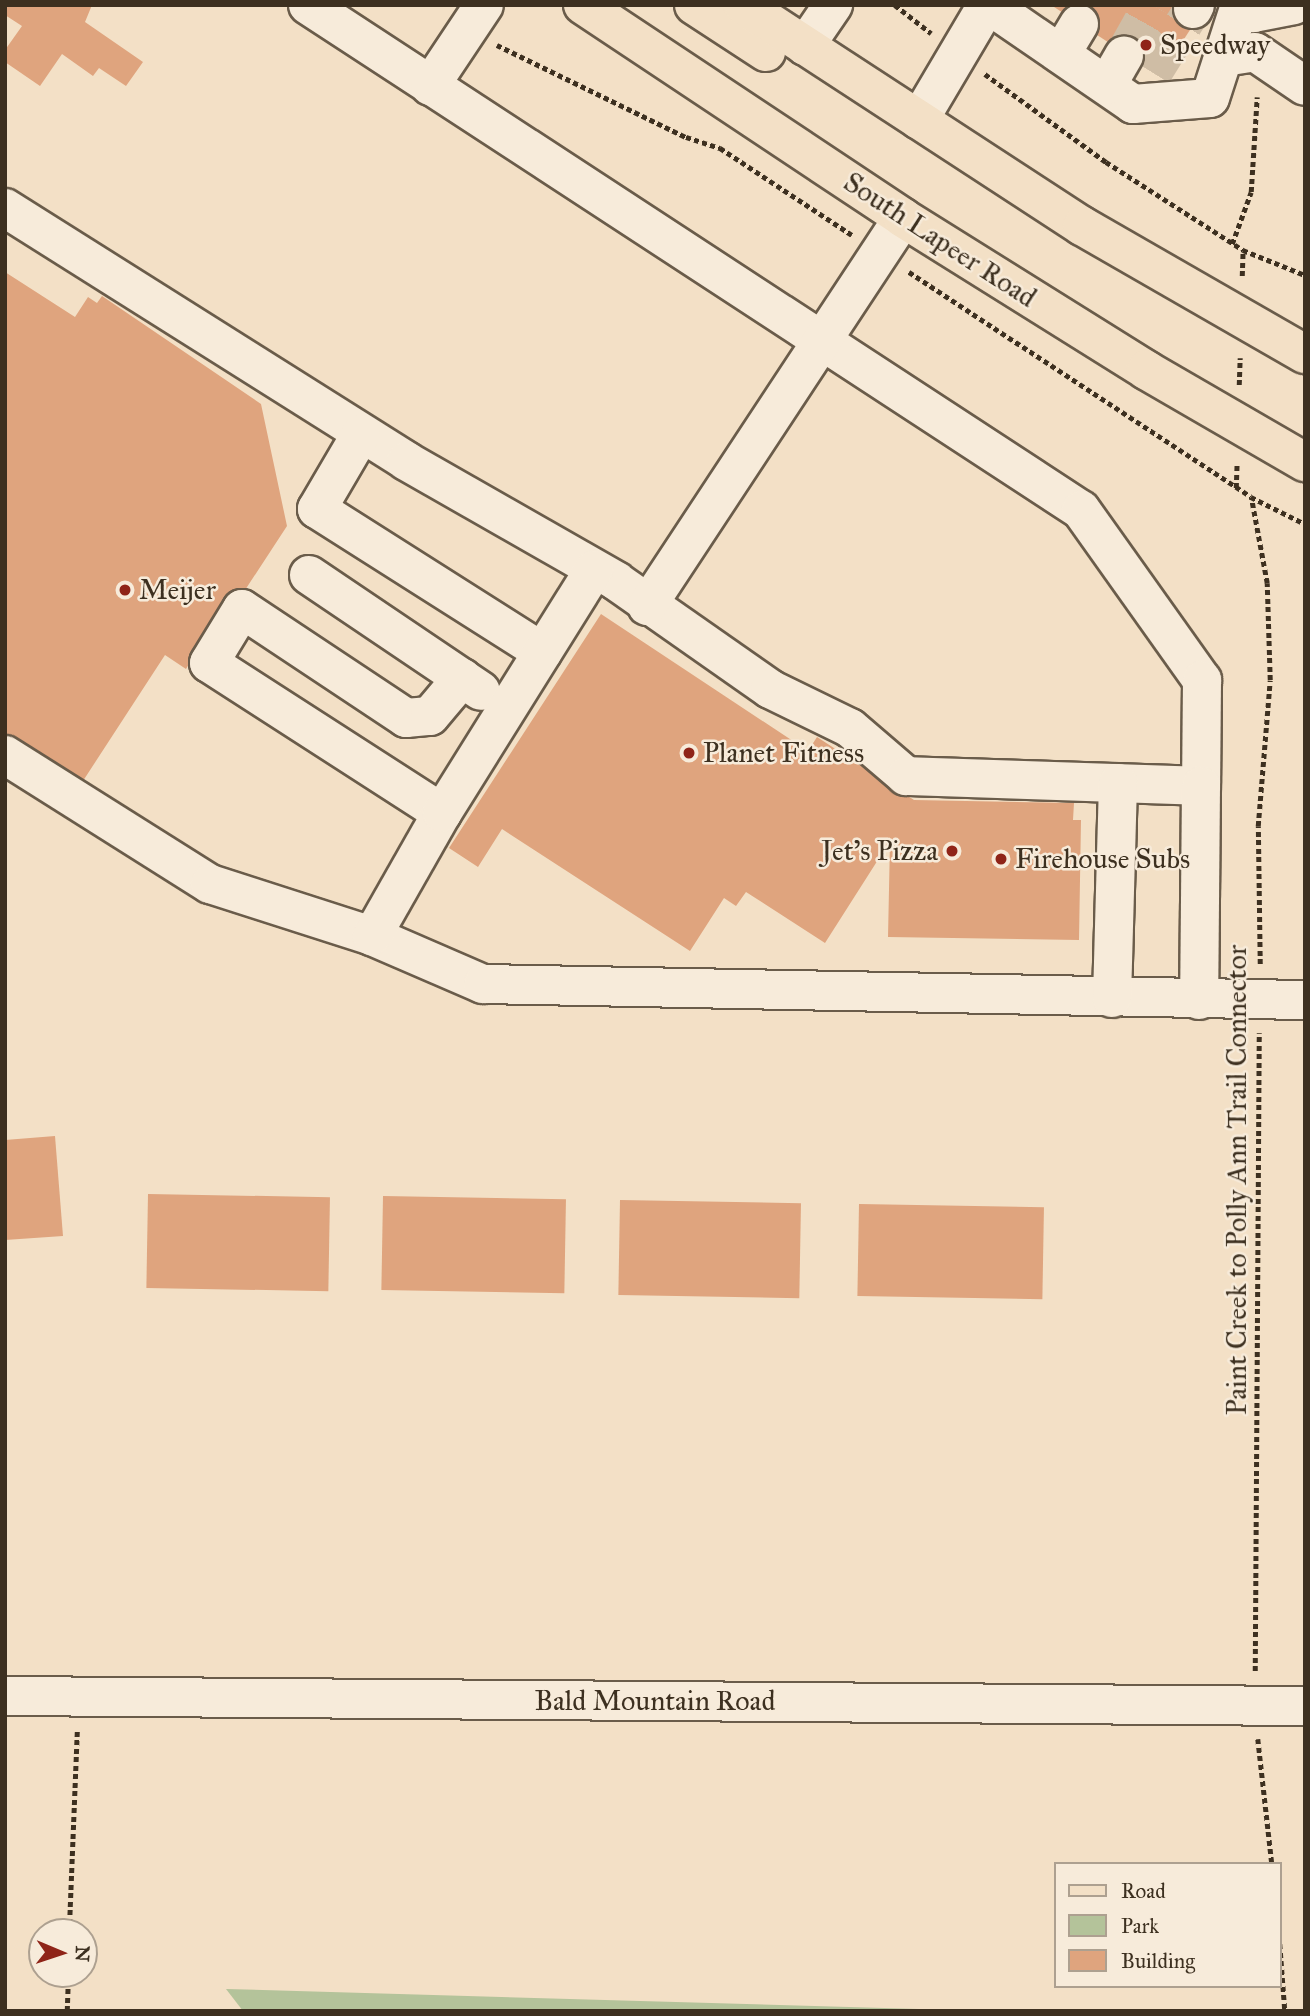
<!DOCTYPE html>
<html>
<head>
<meta charset="utf-8">
<style>
  body { margin:0 }
  #map { position:relative; width:1310px; height:2016px; overflow:hidden; background:#f3e0c6; font-family:"IM FELL Great Primer",serif }
  div>[style] { position:absolute }
  .green>* { inset:0; background:#b4c39a }
  .building>* { inset:0; background:#dfa47e; transform-origin:0 0 }
  .minor-tunnel>* { height:38px; margin-top:-19px; transform-origin:0; background:repeating-linear-gradient(90deg,#cfbda5 0 38px,transparent 0 57px) }
  .path>* { height:4.5px; margin-top:-2.25px; transform-origin:0; background:repeating-linear-gradient(90deg,#3d3020 0 5px,transparent 0 8.5px) }
  .roads { filter:drop-shadow(2px 0 #6a5c4a) drop-shadow(-2px 0 #6a5c4a) drop-shadow(0 2px #6a5c4a) drop-shadow(0 -2px #6a5c4a) }
  .minor>* { height:38px; margin:-19px; padding:0 19px; transform-origin:19px; border-radius:19px; background:#f7ebda }
  .major>* { height:38px; margin:-19px; padding:0 19px; transform-origin:19px; border-radius:19px; background:#f3e0c6 }
  .dots>* { width:19px; height:19px; translate:-50% -50%; box-sizing:border-box; border:4px solid #f7ebda; border-radius:50% }
  span { translate:-50% -50%; white-space:nowrap; text-align:center; line-height:1.15; -webkit-text-stroke:5px #f7ebda; paint-order:stroke }
  .poi-label { font-size:28px; color:#3d3020 }
  .left { translate:0 -50%; text-align:left }
  .right { translate:-100% -50%; text-align:right }
  .street-label { font-size:28px; color:#3d3020 }
  .frame { position:absolute; inset:0; border:7px solid #3d3020; pointer-events:none }
  .legend { position:absolute; left:1054px; top:1862px; width:228px; height:126px; box-sizing:border-box; background:#f7ebda; border:2px solid #ada090; margin:0; padding:9px 12px; list-style:none; font-size:21px; color:#3d3020 }
  .legend li { display:flex; align-items:center; gap:14px; height:35px }
  .legend b { width:35px; border:2px solid #ada090 }
  .north { position:absolute; left:28px; top:1918px; width:70px; height:70px; box-sizing:border-box; background:#f7ebda; border:2px solid #ada090; border-radius:50%; rotate:92deg; font-size:19px; font-weight:700; line-height:28px; text-align:center; color:#3d3020 }
  .north::after { content:''; display:block; margin:auto; width:24px; height:32px; background:#8f2418; clip-path:polygon(50% 0,100% 100%,50% 72%,0 100%) }
</style>
</head>
<body>
<div id="map">
  <div class="green">
    <div style="clip-path:polygon(226px 1989px,954px 2010px,984px 2011px,243px 2011px)"></div>
  </div>
  <div class="building">
    <div style="clip-path:polygon(5px 5px,92px 5px,85px 22px,143px 62px,126px 86px,99px 68px,93px 76px,62px 54px,40px 86px,5px 62px,5px 50px,22px 26px,5px 15px)"></div>
    <div style="clip-path:polygon(1051px 5px,1188px 5px,1201px 13px,1160px 76px)"></div>
    <div style="clip-path:polygon(5px 272px,75px 317px,88px 297px,97px 303px,102px 296px,261px 404px,287px 526px,194px 668px,189px 664px,186px 669px,165px 655px,81px 784px,5px 734px)"></div>
    <div style="clip-path:polygon(601px 614px,808px 751px,817px 737px,914px 800px,1074px 803px,1073px 820px,1081px 820px,1079px 940px,888px 937px,890px 841px,825px 943px,746px 892px,736px 906px,724px 898px,690px 951px,502px 829px,478px 867px,449px 848px)"></div>
    <div style="clip-path:polygon(55px 1136px,63px 1236px,5px 1240px,5px 1140px)"></div>
    <div style="left:148px;top:1194px;width:182px;height:94px;rotate:1deg"></div>
    <div style="left:383px;top:1196px;width:183px;height:94px;rotate:1deg"></div>
    <div style="left:620px;top:1200px;width:181px;height:95px;rotate:1deg"></div>
    <div style="left:859px;top:1204px;width:185px;height:92px;rotate:1deg"></div>
  </div>
  <div class="minor-tunnel">
    <div style="left:1124px;top:55px;width:57px;rotate:-60.8deg"></div>
    <div style="left:1153px;top:73px;width:75px;rotate:-58deg"></div>
  </div>
  <div class="path">
    <div style="left:895px;top:5px;width:46px;rotate:37.9deg"></div>
    <div style="left:497px;top:45px;width:210px;rotate:26deg"></div>
    <div style="left:686px;top:137px;width:36px;rotate:18deg"></div>
    <div style="left:720px;top:148px;width:158px;rotate:33.4deg"></div>
    <div style="left:985px;top:74px;width:150px;rotate:36deg"></div>
    <div style="left:1106px;top:162px;width:163px;rotate:32.7deg"></div>
    <div style="left:1232px;top:244px;width:55px;rotate:-69.9deg"></div>
    <div style="left:1251px;top:192px;width:95px;rotate:-86.4deg"></div>
    <div style="left:909px;top:272px;width:409px;rotate:33.3deg"></div>
    <div style="left:1242px;top:276px;width:26px;rotate:-88deg"></div>
    <div style="left:1243px;top:250px;width:67px;rotate:22deg"></div>
    <div style="left:1239px;top:385px;width:27px;rotate:-88deg"></div>
    <div style="left:1236px;top:488px;width:25px;rotate:-88deg"></div>
    <div style="left:1260px;top:964px;width:138px;rotate:-90.8deg"></div>
    <div style="left:1258px;top:826px;width:146px;rotate:-85.3deg"></div>
    <div style="left:1270px;top:680px;width:97px;rotate:-91.8deg"></div>
    <div style="left:1267px;top:583px;width:87px;rotate:-100.5deg"></div>
    <div style="left:1251px;top:497px;width:60px;rotate:26.6deg"></div>
    <div style="left:1255px;top:1671px;width:638px;rotate:-89.64deg"></div>
    <div style="left:1258px;top:1739px;width:126px;rotate:83.6deg"></div>
    <div style="left:69px;top:1932px;width:202px;rotate:-87.7deg"></div>
    <div style="left:1280px;top:1944px;width:67px;rotate:85.7deg"></div>
    <div style="left:67px;top:2011px;width:37px;rotate:-88deg"></div>
  </div>
  <div class="roads">
    <div class="minor">
      <div style="left:308px;top:5px;width:923px;rotate:33.16deg"></div>
      <div style="left:1081px;top:510px;width:209px;rotate:54.6deg"></div>
      <div style="left:1202px;top:680px;width:106px;rotate:90.5deg"></div>
      <div style="left:989px;top:5px;width:175px;rotate:34.5deg"></div>
      <div style="left:1133px;top:104px;width:77px;rotate:-4.5deg"></div>
      <div style="left:1210px;top:98px;width:98px;rotate:-72.1deg"></div>
      <div style="left:1243px;top:5px;width:13px;rotate:39deg"></div>
      <div style="left:1253px;top:13px;width:42px;rotate:-11deg"></div>
      <div style="left:1193px;top:9px;width:4px;rotate:-63deg"></div>
      <div style="left:805px;top:46px;width:50px;rotate:-55.7deg"></div>
      <div style="left:1061px;top:54px;width:35px;rotate:-59deg"></div>
      <div style="left:1224px;top:57px;width:31px;rotate:-9deg"></div>
      <div style="left:1255px;top:52px;width:60px;rotate:34.2deg"></div>
      <div style="left:1107px;top:85px;width:34px;rotate:-60deg"></div>
      <div style="left:430px;top:86px;width:97px;rotate:-56.3deg"></div>
      <div style="left:919px;top:120px;width:134px;rotate:-59.4deg"></div>
      <div style="left:5px;top:208px;width:474px;rotate:32.2deg"></div>
      <div style="left:406px;top:461px;width:242px;rotate:29.7deg"></div>
      <div style="left:616px;top:581px;width:188px;rotate:35deg"></div>
      <div style="left:770px;top:689px;width:89px;rotate:26deg"></div>
      <div style="left:850px;top:728px;width:74px;rotate:40.6deg"></div>
      <div style="left:906px;top:776px;width:295px;rotate:1.9deg"></div>
      <div style="left:1201px;top:786px;width:214px;rotate:90.5deg"></div>
      <div style="left:361px;top:434px;width:87px;rotate:120.4deg"></div>
      <div style="left:317px;top:509px;width:267px;rotate:32.4deg"></div>
      <div style="left:309px;top:575px;width:207px;rotate:34deg"></div>
      <div style="left:647px;top:606px;width:465px;rotate:-56.6deg"></div>
      <div style="left:5px;top:755px;width:242px;rotate:32.2deg"></div>
      <div style="left:210px;top:884px;width:170px;rotate:17.8deg"></div>
      <div style="left:372px;top:936px;width:121px;rotate:23.4deg"></div>
      <div style="left:483px;top:984px;width:822px;rotate:1.12deg"></div>
      <div style="left:442px;top:813px;width:277px;rotate:-147.2deg"></div>
      <div style="left:209px;top:663px;width:63px;rotate:-58.6deg"></div>
      <div style="left:242px;top:609px;width:197px;rotate:33.6deg"></div>
      <div style="left:406px;top:718px;width:24px;rotate:-5deg"></div>
      <div style="left:430px;top:716px;width:50px;rotate:-49.9deg"></div>
      <div style="left:372px;top:936px;width:142px;rotate:-60.4deg"></div>
      <div style="left:442px;top:813px;width:287px;rotate:-58deg"></div>
      <div style="left:1112px;top:998px;width:215px;rotate:-88.4deg"></div>
      <div style="left:5px;top:1696px;width:1300px;rotate:0.44deg"></div>
    </div>
    <div class="major">
      <div style="left:583px;top:5px;width:384px;rotate:33.6deg"></div>
      <div style="left:903px;top:218px;width:287px;rotate:32deg"></div>
      <div style="left:1146px;top:370px;width:184px;rotate:30.1deg"></div>
      <div style="left:694px;top:5px;width:86px;rotate:33.1deg"></div>
      <div style="left:743px;top:5px;width:405px;rotate:33.1deg"></div>
      <div style="left:1082px;top:226px;width:257px;rotate:29.9deg"></div>
    </div>
  </div>
  <div class="dots">
    <div style="left:1146px;top:45px;background:#8f2418"></div>
    <div style="left:125px;top:590px;background:#8f2418"></div>
    <div style="left:689px;top:753px;background:#8f2418"></div>
    <div style="left:952px;top:851px;background:#8f2418"></div>
    <div style="left:1001px;top:859px;background:#8f2418"></div>
  </div>
  <div class="poi-label">
    <span class="left" style="left:1160px;top:45px">Speedway</span>
    <span class="left" style="left:139px;top:590px">Meijer</span>
    <span class="left" style="left:703px;top:753px">Planet Fitness</span>
    <span class="right" style="left:938px;top:851px">Jet's Pizza</span>
    <span class="left" style="left:1015px;top:859px">Firehouse Subs</span>
  </div>
  <div class="street-label">
    <span style="left:940px;top:240px;rotate:33deg">South Lapeer Road</span>
    <span style="left:1237px;top:1180px;rotate:-90deg">Paint Creek to Polly Ann Trail Connector</span>
    <span style="left:655px;top:1701px">Bald Mountain Road</span>
  </div>
  <div class="frame"></div>
  <ul class="legend">
  <li><b style="height:9px;background:#f3e0c6"></b>Road</li>
  <li><b style="height:19px;background:#b4c39a"></b>Park</li>
  <li><b style="height:19px;background:#dfa47e"></b>Building</li>
  </ul>
  <div class="north">N</div>
</div>
</body>
</html>
